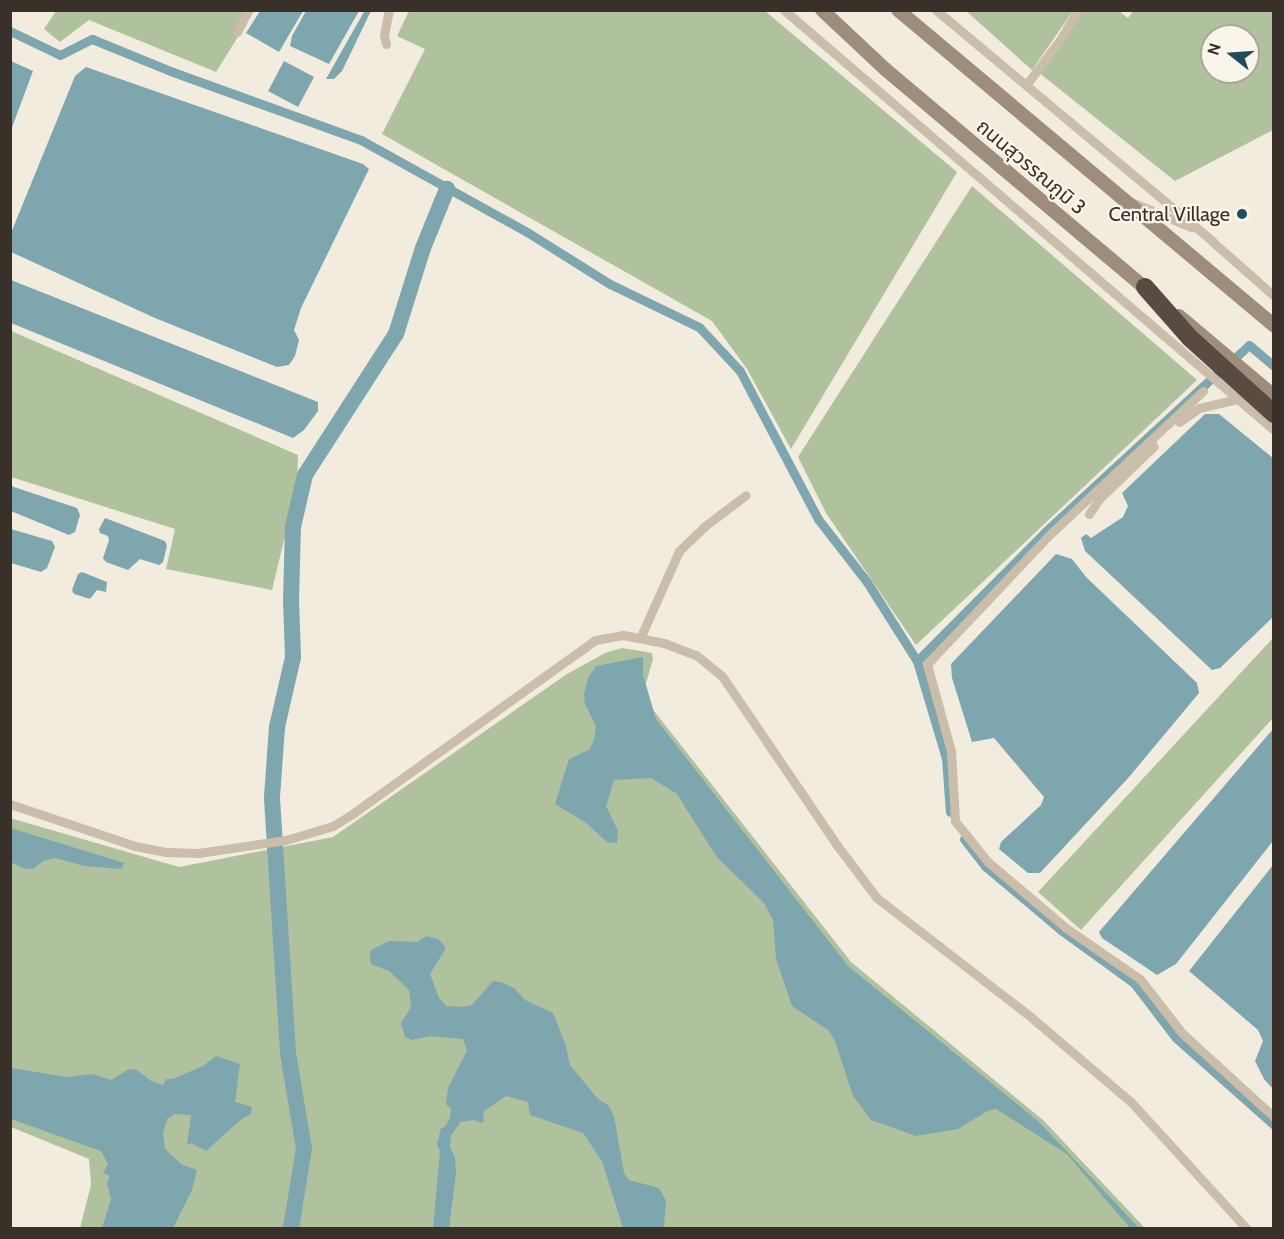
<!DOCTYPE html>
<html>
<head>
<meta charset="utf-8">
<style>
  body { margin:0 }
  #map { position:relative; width:1284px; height:1239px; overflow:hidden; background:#f2ecde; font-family:Cabin,"Noto Sans Thai",sans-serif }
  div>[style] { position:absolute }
  .green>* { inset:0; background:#b0c19e }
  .water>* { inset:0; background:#7da6af; transform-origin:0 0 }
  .canal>* { height:9px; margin:-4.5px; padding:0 4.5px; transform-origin:4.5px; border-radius:4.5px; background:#7da6af }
  .river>* { height:16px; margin:-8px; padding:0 8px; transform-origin:8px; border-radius:8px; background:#7da6af }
  .street>* { height:9px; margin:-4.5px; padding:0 4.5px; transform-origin:4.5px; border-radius:4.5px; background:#cabdaa }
  .secondary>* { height:14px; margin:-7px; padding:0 7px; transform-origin:7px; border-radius:7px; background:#9e8d7b }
  .highway>* { height:18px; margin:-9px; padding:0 9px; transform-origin:9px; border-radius:9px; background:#594b41 }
  .dots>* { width:16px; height:16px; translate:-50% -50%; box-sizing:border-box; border:3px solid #faf5eb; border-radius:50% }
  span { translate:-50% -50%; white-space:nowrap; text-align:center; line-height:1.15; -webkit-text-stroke:4.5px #faf5eb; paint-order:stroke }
  .street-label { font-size:20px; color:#383029 }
  .poi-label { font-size:20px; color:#383029 }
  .right { translate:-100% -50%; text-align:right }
  .frame { position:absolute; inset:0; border:12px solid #383029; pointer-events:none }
  .north { position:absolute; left:1200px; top:24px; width:60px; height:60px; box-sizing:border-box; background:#faf5eb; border:2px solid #aca69d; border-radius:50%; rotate:287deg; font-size:16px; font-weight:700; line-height:24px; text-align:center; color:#383029 }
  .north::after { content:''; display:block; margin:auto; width:21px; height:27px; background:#1f4d59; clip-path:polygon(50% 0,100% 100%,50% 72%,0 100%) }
</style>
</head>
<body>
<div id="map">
  <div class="green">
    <div style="clip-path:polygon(965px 10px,1073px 11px,1032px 70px)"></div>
    <div style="clip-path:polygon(evenodd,1134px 10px,1273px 11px,1273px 130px,1175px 181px,1038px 72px,1082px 11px,1119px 11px,1128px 18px,1134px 10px,1212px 36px,1248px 36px,1248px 72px,1212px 72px,1212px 36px)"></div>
    <div style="clip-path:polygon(56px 11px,254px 11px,216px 72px,89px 20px,60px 42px,44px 29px)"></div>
    <div style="clip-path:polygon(409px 11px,765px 11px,957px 172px,791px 449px,747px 369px,712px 321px,382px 134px,425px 49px,397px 36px)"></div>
    <div style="clip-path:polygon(972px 186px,1197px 380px,916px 645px,826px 513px,798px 457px)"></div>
    <div style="clip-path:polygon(11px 331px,298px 455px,297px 486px,272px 590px,166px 569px,175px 529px,11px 477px)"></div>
    <div style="clip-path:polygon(1273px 638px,1273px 718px,1081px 930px,1038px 892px)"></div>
    <div style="clip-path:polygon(622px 648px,652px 653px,653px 659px,645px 687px,651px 707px,851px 962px,1043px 1120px,1145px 1228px,80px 1228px,91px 1185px,89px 1159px,11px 1127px,10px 818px,179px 867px,333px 837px,567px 674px,605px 653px)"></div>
  </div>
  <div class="water">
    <div style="clip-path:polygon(365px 10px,371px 11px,342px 71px,334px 79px,326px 79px)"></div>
    <div style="clip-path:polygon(260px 11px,303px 11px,279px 52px,246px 33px)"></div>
    <div style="clip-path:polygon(306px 11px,359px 11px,329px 64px,290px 46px,292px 36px)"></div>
    <div style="clip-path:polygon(11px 61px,33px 71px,11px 130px)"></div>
    <div style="left:284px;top:61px;width:34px;height:34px;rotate:28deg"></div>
    <div style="clip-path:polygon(86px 67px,363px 164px,369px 169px,301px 308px,294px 330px,299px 340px,295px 356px,289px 365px,277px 367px,155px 318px,11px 252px,11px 233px,75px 76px)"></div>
    <div style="clip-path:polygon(11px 280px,318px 402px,318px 411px,304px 430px,293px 438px,11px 323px)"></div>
    <div style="clip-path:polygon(1205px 414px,1219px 414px,1274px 459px,1273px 617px,1220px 668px,1212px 670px,1085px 551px,1081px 538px,1086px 534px,1091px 538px,1123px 517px,1128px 506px,1122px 493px)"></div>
    <div style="clip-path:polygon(11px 486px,77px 508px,80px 515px,75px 532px,69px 535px,11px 511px)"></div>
    <div style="clip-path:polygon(105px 518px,165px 541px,167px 546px,163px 562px,159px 565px,140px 559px,128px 570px,106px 562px,103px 558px,109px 540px,108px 536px,100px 533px,99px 529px)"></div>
    <div style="clip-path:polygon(11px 529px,52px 541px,55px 547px,47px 568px,41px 572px,11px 563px)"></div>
    <div style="clip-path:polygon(1056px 554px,1072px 559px,1086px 577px,1197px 683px,1199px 693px,1129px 777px,1040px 873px,1028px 873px,999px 849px,1001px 842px,1041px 805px,1044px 797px,994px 738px,972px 742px,952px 678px,951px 664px)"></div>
    <div style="clip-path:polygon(82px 572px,107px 582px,106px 592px,97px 590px,90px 599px,74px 594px,72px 590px,78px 574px)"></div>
    <div style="clip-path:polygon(643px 657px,643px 675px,656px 719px,848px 966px,1038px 1121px,1139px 1228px,1130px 1228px,1067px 1154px,996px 1109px,989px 1110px,958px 1129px,916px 1136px,871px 1120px,853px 1096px,835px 1041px,828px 1030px,792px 1006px,776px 959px,773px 920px,764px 903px,716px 856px,677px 794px,651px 778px,614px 780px,606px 806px,618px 831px,617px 843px,607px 842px,586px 823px,555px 804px,569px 759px,589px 750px,594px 740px,596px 726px,585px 704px,584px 694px,588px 678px,596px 666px)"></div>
    <div style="clip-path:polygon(1273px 729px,1273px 841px,1176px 964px,1157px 975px,1102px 938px,1099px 932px)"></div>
    <div style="clip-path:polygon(11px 828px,124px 863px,121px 869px,84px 866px,55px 858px,43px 861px,33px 869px,22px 868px,11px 862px)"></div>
    <div style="clip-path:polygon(1273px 865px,1273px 1089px,1264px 1079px,1255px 1061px,1263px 1041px,1258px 1030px,1189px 971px)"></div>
    <div style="clip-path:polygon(426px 936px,438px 939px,446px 948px,430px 974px,439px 998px,446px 1006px,463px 1007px,472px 1005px,493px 981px,501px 982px,514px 988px,525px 1000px,553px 1013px,566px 1046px,570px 1065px,598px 1099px,608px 1105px,614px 1116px,624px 1173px,629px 1180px,659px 1188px,666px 1201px,664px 1228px,623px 1228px,602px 1161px,583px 1133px,530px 1115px,528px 1102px,506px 1096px,484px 1111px,483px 1123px,473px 1120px,461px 1122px,451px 1135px,450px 1147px,455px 1158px,456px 1174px,449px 1228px,433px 1228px,440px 1151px,437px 1144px,441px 1128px,445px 1127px,450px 1118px,451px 1109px,446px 1104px,448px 1088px,467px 1051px,463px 1039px,430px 1036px,412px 1040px,405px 1037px,401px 1023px,411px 1007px,409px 990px,389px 971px,371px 964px,370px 957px,371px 950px,389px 941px,418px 942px)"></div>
    <div style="clip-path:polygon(216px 1056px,240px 1064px,235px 1102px,252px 1107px,251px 1114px,243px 1118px,206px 1151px,191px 1143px,187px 1145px,191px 1115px,174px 1114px,167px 1119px,163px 1134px,165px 1149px,181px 1164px,197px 1170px,192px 1190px,173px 1228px,102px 1228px,111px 1199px,107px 1183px,110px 1176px,103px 1173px,108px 1164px,101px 1151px,11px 1119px,11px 1068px,67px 1077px,92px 1074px,111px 1080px,129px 1069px,137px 1070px,151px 1081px,163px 1085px,166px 1079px,173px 1079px,203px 1066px)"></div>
  </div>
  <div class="canal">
    <div style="left:10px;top:31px;width:55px;rotate:25.6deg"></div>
    <div style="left:60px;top:55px;width:36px;rotate:-27deg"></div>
    <div style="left:92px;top:39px;width:87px;rotate:22.2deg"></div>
    <div style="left:173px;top:72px;width:200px;rotate:19.9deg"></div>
    <div style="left:361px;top:140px;width:190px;rotate:29deg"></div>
    <div style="left:527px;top:232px;width:98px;rotate:32.1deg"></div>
    <div style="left:610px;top:284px;width:99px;rotate:25.8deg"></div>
    <div style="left:699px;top:327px;width:60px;rotate:47deg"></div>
    <div style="left:740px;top:371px;width:167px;rotate:62.2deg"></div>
    <div style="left:818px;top:519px;width:80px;rotate:52.1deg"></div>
    <div style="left:867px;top:582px;width:93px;rotate:57.7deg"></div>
    <div style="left:917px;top:661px;width:101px;rotate:73.4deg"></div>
    <div style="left:946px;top:758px;width:54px;rotate:85.8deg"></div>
    <div style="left:1228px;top:364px;width:28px;rotate:-42deg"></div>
    <div style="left:1249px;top:345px;width:33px;rotate:40deg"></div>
    <div style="left:917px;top:661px;width:183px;rotate:-45.2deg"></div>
    <div style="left:1046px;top:531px;width:233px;rotate:-42.7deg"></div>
    <div style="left:964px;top:839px;width:34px;rotate:52deg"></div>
    <div style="left:985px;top:866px;width:99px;rotate:40.1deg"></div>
    <div style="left:1061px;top:930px;width:90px;rotate:36deg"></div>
    <div style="left:1134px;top:983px;width:69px;rotate:52.6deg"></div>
    <div style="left:1176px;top:1038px;width:131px;rotate:41.6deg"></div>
  </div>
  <div class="river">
    <div style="left:291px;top:1228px;width:80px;rotate:-80.7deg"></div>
    <div style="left:304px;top:1149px;width:97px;rotate:-99.5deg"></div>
    <div style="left:288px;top:1053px;width:256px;rotate:-93.6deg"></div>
    <div style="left:272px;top:797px;width:70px;rotate:-85.9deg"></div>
    <div style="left:277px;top:727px;width:72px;rotate:-77.1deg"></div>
    <div style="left:293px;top:657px;width:56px;rotate:-92deg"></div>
    <div style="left:291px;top:601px;width:74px;rotate:-88.5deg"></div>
    <div style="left:293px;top:527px;width:53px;rotate:-77deg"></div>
    <div style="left:305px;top:475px;width:168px;rotate:-57.2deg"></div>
    <div style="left:396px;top:334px;width:90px;rotate:-72.6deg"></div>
    <div style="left:423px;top:248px;width:64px;rotate:-67.9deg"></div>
  </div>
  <div class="street">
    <div style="left:784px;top:10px;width:645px;rotate:40.6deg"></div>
    <div style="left:936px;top:10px;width:361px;rotate:39.9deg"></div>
    <div style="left:1213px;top:242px;width:81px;rotate:41.5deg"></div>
    <div style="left:237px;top:32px;width:25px;rotate:-63deg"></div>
    <div style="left:386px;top:44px;width:9px;rotate:-103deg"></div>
    <div style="left:384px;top:35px;width:25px;rotate:-79deg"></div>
    <div style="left:1026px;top:85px;width:56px;rotate:-52.9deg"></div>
    <div style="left:1060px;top:40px;width:35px;rotate:-59deg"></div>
    <div style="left:1131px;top:202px;width:65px;rotate:22.6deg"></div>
    <div style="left:1203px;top:391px;width:209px;rotate:136.9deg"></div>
    <div style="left:1050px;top:534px;width:179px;rotate:133.4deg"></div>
    <div style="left:927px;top:664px;width:90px;rotate:74.6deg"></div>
    <div style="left:951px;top:751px;width:70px;rotate:86.7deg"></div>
    <div style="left:955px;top:821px;width:53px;rotate:51.2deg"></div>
    <div style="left:988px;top:862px;width:102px;rotate:40.2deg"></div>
    <div style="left:1066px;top:928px;width:90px;rotate:34.6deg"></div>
    <div style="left:1140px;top:979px;width:68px;rotate:52.1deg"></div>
    <div style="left:1182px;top:1033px;width:125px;rotate:42.4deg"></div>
    <div style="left:1179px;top:422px;width:24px;rotate:-35deg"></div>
    <div style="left:1199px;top:408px;width:39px;rotate:-13deg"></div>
    <div style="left:1089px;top:514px;width:18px;rotate:-56deg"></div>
    <div style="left:1099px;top:499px;width:76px;rotate:-43.9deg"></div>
    <div style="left:641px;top:636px;width:93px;rotate:-65.9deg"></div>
    <div style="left:679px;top:551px;width:36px;rotate:-44deg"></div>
    <div style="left:705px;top:526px;width:51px;rotate:-37.1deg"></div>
    <div style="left:10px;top:804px;width:132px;rotate:18.6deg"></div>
    <div style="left:135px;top:846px;width:33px;rotate:11deg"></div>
    <div style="left:167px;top:852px;width:31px;rotate:2deg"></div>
    <div style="left:198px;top:853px;width:89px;rotate:-8.4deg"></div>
    <div style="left:286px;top:840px;width:49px;rotate:-16.6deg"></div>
    <div style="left:333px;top:826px;width:26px;rotate:-32deg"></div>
    <div style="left:355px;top:812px;width:295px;rotate:-35.6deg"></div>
    <div style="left:595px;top:640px;width:28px;rotate:-10deg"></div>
    <div style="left:623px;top:635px;width:42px;rotate:11deg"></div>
    <div style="left:664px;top:643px;width:34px;rotate:21deg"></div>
    <div style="left:696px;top:655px;width:33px;rotate:39deg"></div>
    <div style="left:722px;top:676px;width:203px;rotate:55.8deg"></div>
    <div style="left:836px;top:844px;width:68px;rotate:52.8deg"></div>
    <div style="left:877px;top:898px;width:196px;rotate:37.7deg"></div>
    <div style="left:1032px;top:1018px;width:130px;rotate:40.3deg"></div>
    <div style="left:1131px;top:1102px;width:171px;rotate:47.6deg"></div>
  </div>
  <div class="secondary">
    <div style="left:822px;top:10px;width:86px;rotate:43.1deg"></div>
    <div style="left:885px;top:69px;width:346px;rotate:40.1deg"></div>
    <div style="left:898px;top:10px;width:491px;rotate:40deg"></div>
    <div style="left:1179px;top:316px;width:124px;rotate:40.1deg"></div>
  </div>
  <div class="highway">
    <div style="left:1145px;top:287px;width:68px;rotate:48.6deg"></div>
    <div style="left:1190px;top:338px;width:113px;rotate:42.1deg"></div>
  </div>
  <div class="dots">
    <div style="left:1242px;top:214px;background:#1f4d59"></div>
  </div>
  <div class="street-label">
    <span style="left:1031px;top:167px;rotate:40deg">ถนนสุวรรณภูมิ 3</span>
  </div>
  <div class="poi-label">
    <span class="right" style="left:1230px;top:214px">Central Village</span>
  </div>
  <div class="frame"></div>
  <div class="north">N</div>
</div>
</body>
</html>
